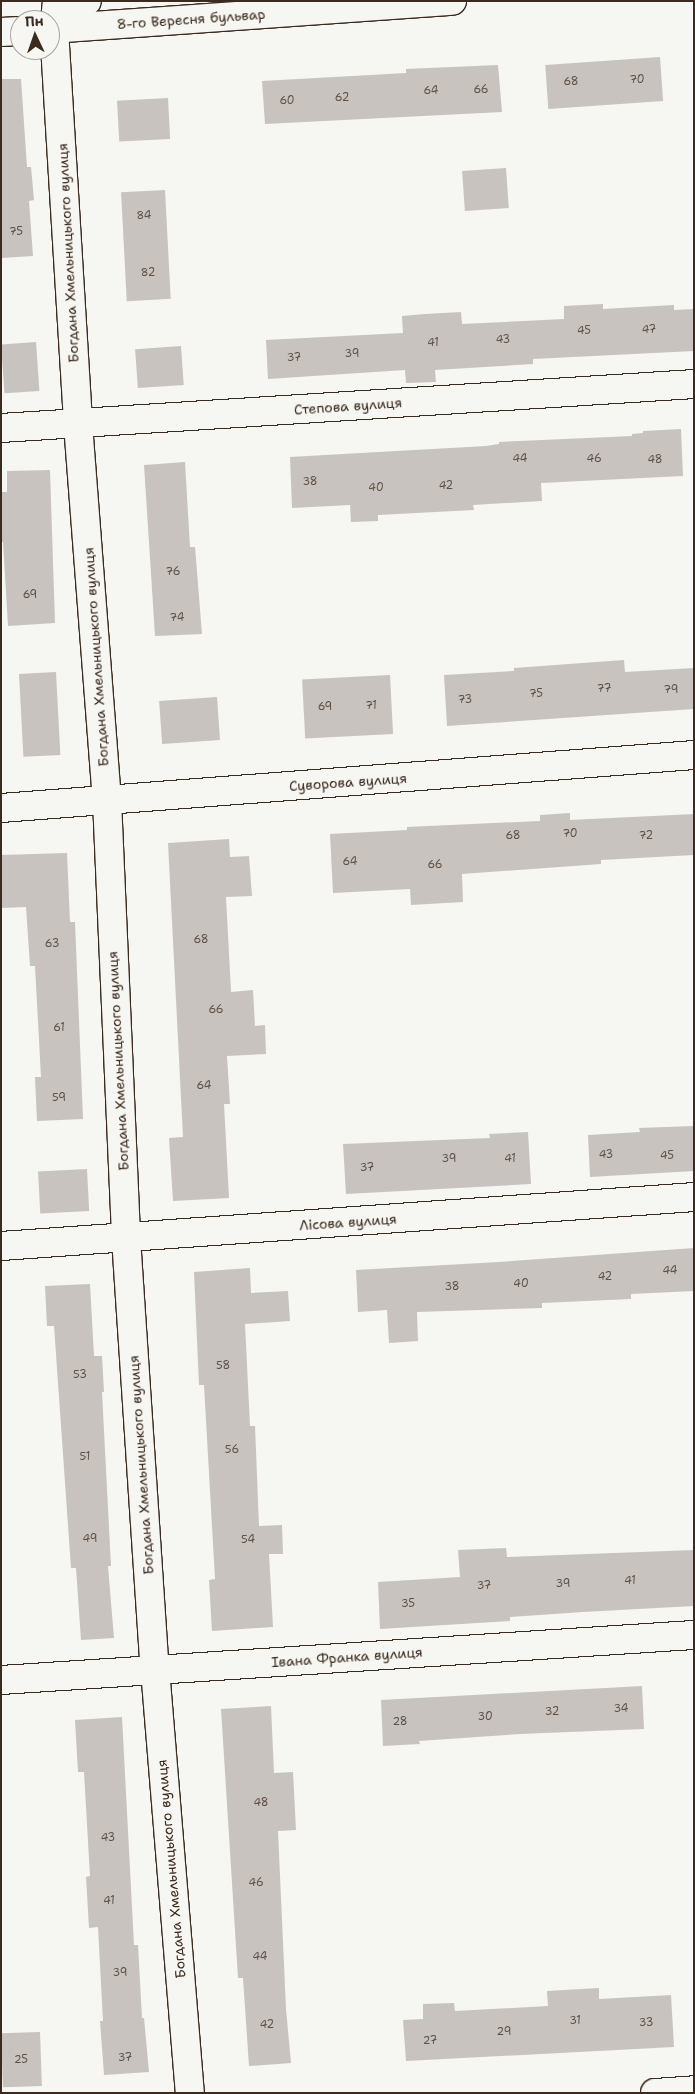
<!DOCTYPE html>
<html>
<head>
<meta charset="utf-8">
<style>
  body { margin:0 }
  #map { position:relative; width:695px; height:2094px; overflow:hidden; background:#f6f6f2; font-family:"Shantell Sans",sans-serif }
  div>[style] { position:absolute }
  .building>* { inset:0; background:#c8c3be; transform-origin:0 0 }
  .roads { filter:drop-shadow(1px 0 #3b2a1e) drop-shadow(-1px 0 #3b2a1e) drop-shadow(0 1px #3b2a1e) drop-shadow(0 -1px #3b2a1e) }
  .minor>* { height:28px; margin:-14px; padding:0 14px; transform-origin:14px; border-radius:14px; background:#f6f6f2 }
  .tertiary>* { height:28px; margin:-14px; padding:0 14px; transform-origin:14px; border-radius:14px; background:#f6f6f2 }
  span { translate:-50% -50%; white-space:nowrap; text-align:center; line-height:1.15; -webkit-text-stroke:4px #f6f6f2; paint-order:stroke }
  .number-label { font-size:11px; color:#5e5046 }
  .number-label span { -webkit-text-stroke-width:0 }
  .street-label { font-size:14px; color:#3b2a1e }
  .frame { position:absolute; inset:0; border:2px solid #3b2a1e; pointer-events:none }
  .north { position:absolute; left:10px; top:10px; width:50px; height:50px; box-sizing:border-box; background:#f6f6f2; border:1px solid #aba49d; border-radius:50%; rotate:357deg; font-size:14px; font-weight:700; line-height:20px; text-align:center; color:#3b2a1e }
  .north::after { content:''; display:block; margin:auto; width:18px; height:22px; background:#3b2a1e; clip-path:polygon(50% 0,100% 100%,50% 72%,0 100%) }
</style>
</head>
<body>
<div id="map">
  <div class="building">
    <div style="left:660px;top:57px;width:44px;height:115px;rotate:86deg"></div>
    <div style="clip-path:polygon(498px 65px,502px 112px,265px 124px,262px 81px,406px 73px,406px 69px)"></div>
    <div style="clip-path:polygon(1px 79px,21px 79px,27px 167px,31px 167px,34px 200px,29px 201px,33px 256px,1px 258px)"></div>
    <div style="left:168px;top:98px;width:41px;height:51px;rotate:87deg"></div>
    <div style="left:506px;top:168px;width:40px;height:44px;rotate:86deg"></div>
    <div style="left:165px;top:190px;width:109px;height:44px;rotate:87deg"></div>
    <div style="clip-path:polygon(603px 304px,603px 309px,674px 305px,674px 310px,694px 309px,694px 351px,533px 359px,533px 364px,435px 370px,436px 382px,406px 383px,405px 370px,268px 379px,266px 340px,403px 333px,402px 316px,425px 314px,461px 312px,462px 324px,564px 319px,564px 306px)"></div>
    <div style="left:36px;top:342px;width:49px;height:35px;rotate:86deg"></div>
    <div style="left:181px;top:346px;width:39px;height:46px;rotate:86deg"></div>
    <div style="clip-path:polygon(681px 429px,683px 476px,541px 483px,542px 501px,473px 505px,474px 510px,378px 515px,378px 521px,351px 522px,350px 505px,292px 508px,290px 457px,486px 446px,499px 444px,499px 442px,632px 436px,632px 434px,643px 433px,643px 431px)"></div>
    <div style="clip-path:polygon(185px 462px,190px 547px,195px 547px,202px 634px,155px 636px,144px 465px)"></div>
    <div style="clip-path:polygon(50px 470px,55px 623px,8px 626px,3px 542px,1px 542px,1px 492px,7px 492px,7px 471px)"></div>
    <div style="clip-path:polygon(624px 660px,625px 672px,694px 668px,694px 709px,447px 726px,444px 675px,514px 671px,514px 668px)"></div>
    <div style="left:56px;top:672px;width:83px;height:37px;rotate:87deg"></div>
    <div style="left:390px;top:675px;width:59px;height:88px;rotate:87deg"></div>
    <div style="left:217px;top:697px;width:43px;height:58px;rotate:86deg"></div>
    <div style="clip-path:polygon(570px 813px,570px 820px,694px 814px,694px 855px,601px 860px,601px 864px,462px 874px,463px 902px,411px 905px,410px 889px,333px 893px,330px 834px,407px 830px,407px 827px,540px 821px,540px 815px)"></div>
    <div style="clip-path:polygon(229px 839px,230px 857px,249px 856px,252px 896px,226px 897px,231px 992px,253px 990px,255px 1026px,265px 1025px,266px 1054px,227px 1056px,230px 1104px,224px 1104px,229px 1198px,173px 1201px,169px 1138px,183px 1137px,168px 843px)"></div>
    <div style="clip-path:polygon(67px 853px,70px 922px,75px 922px,83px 1119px,37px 1121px,35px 1077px,41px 1077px,35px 966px,30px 966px,26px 907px,1px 908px,1px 855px)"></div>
    <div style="clip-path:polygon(693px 1126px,694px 1171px,590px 1177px,588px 1135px,640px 1132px,639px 1128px)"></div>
    <div style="clip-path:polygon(528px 1132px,531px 1184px,346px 1194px,343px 1144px,490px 1138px,489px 1134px)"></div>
    <div style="left:87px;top:1169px;width:42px;height:49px;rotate:87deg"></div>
    <div style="clip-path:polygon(694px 1248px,694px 1291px,631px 1294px,631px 1299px,542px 1303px,542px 1308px,417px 1312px,418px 1341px,389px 1343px,387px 1310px,358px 1312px,356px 1270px,499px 1262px)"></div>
    <div style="clip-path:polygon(250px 1268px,251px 1293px,288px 1291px,290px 1321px,245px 1324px,250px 1426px,255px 1426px,259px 1526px,282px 1525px,283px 1554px,269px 1554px,273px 1627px,212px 1631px,209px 1580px,215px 1579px,204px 1385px,199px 1385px,194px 1272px)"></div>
    <div style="clip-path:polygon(90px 1284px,94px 1356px,102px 1356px,104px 1392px,102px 1392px,111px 1566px,108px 1566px,114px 1638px,81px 1640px,76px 1568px,71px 1568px,54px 1326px,47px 1326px,45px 1286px)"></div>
    <div style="clip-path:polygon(506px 1548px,507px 1557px,694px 1550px,694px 1606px,583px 1612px,510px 1617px,510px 1621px,380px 1629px,378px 1582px,460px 1577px,458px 1550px)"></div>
    <div style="clip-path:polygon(642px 1686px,644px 1729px,520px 1734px,419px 1741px,420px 1744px,383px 1746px,381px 1700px)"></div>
    <div style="clip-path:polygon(271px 1706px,274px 1773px,293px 1772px,296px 1830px,278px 1831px,286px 2009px,291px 2063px,249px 2066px,243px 1978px,238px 1978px,221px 1709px)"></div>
    <div style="clip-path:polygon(122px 1717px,134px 1945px,138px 1945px,142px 2018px,144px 2018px,149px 2072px,104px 2075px,100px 2021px,103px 2021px,98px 1927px,89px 1928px,86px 1877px,90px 1876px,84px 1772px,78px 1772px,75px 1720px)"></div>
    <div style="clip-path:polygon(599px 1988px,599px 1999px,671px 1995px,674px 2047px,406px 2061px,403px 2020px,423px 2019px,423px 2004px,454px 2003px,455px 2011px,548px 2006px,547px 1991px)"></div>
    <div style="left:40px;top:2032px;width:54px;height:39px;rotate:88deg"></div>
  </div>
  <div class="roads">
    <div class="minor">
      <div style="left:57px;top:1px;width:28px;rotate:96deg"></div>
      <div style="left:54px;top:29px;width:396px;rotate:86.5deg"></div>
      <div style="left:78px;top:424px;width:377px;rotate:85.6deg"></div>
      <div style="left:107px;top:800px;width:438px;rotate:87.5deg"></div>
      <div style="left:126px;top:1238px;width:432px;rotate:86.2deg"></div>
      <div style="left:155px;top:1669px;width:425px;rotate:85.3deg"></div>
      <div style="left:54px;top:29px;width:43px;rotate:-40.3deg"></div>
      <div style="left:1px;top:428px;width:694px;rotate:-3.63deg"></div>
      <div style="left:1px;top:808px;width:695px;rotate:-4.37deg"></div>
      <div style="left:1px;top:1246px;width:695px;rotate:-4.04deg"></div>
      <div style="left:1px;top:1680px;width:694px;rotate:-3.72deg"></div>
      <div style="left:655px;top:2093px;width:39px;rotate:-4deg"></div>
    </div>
    <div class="tertiary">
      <div style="left:50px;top:29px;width:403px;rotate:-4deg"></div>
      <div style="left:1px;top:32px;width:19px;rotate:-3deg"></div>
    </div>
  </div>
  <div class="number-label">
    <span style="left:637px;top:80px">70</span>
    <span style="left:571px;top:82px">68</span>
    <span style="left:481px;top:90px">66</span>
    <span style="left:431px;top:91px">64</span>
    <span style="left:342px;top:98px">62</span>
    <span style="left:287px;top:101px">60</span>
    <span style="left:144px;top:216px">84</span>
    <span style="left:16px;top:232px">75</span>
    <span style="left:148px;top:273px">82</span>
    <span style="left:649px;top:330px">47</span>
    <span style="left:584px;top:331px">45</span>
    <span style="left:503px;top:340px">43</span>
    <span style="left:433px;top:343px">41</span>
    <span style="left:352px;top:354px">39</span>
    <span style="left:294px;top:358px">37</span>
    <span style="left:520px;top:459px">44</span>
    <span style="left:594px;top:459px">46</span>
    <span style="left:655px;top:460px">48</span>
    <span style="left:310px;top:482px">38</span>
    <span style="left:446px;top:486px">42</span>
    <span style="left:376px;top:488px">40</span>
    <span style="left:173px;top:572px">76</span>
    <span style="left:30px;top:595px">69</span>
    <span style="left:177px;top:618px">74</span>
    <span style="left:604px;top:689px">77</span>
    <span style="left:671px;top:690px">79</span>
    <span style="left:536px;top:694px">75</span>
    <span style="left:465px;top:700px">73</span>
    <span style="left:371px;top:706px">71</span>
    <span style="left:325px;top:707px">69</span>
    <span style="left:570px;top:834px">70</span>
    <span style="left:513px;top:836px">68</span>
    <span style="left:646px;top:836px">72</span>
    <span style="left:350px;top:862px">64</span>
    <span style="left:435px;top:865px">66</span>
    <span style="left:201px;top:940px">68</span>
    <span style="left:52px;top:944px">63</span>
    <span style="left:216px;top:1010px">66</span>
    <span style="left:59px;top:1028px">61</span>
    <span style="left:204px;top:1086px">64</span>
    <span style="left:59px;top:1098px">59</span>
    <span style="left:606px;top:1155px">43</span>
    <span style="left:667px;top:1156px">45</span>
    <span style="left:449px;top:1159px">39</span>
    <span style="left:510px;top:1159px">41</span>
    <span style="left:367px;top:1168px">37</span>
    <span style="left:670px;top:1271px">44</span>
    <span style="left:605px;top:1277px">42</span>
    <span style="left:521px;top:1284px">40</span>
    <span style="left:452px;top:1287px">38</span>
    <span style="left:223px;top:1366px">58</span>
    <span style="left:80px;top:1375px">53</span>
    <span style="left:232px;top:1450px">56</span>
    <span style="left:85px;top:1457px">51</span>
    <span style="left:90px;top:1539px">49</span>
    <span style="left:248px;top:1540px">54</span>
    <span style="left:630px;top:1581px">41</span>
    <span style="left:563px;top:1584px">39</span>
    <span style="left:484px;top:1586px">37</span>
    <span style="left:408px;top:1604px">35</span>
    <span style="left:621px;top:1709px">34</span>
    <span style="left:552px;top:1712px">32</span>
    <span style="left:485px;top:1717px">30</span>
    <span style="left:400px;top:1722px">28</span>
    <span style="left:261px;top:1803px">48</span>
    <span style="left:108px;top:1838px">43</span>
    <span style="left:256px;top:1883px">46</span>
    <span style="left:109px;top:1901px">41</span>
    <span style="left:260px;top:1957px">44</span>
    <span style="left:120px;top:1973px">39</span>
    <span style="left:575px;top:2021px">31</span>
    <span style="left:646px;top:2023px">33</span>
    <span style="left:267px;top:2025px">42</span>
    <span style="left:504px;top:2032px">29</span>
    <span style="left:430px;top:2041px">27</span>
    <span style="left:125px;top:2058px">37</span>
    <span style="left:21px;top:2060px">25</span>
  </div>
  <div class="street-label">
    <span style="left:191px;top:19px;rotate:-4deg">8-го Вересня бульвар</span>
    <span style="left:68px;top:253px;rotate:-93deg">Богдана Хмельницького вулиця</span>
    <span style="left:348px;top:406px;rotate:-4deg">Степова вулиця</span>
    <span style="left:96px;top:657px;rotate:-94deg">Богдана Хмельницького вулиця</span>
    <span style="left:348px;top:782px;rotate:-4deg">Суворова вулиця</span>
    <span style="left:118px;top:1061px;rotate:-93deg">Богдана Хмельницького вулиця</span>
    <span style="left:348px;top:1222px;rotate:-4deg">Лісова вулиця</span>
    <span style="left:141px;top:1465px;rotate:-94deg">Богдана Хмельницького вулиця</span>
    <span style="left:347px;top:1657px;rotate:-4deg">Івана Франка вулиця</span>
    <span style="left:171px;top:1869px;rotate:-95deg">Богдана Хмельницького вулиця</span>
  </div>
  <div class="frame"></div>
  <div class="north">Пн</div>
</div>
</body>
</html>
